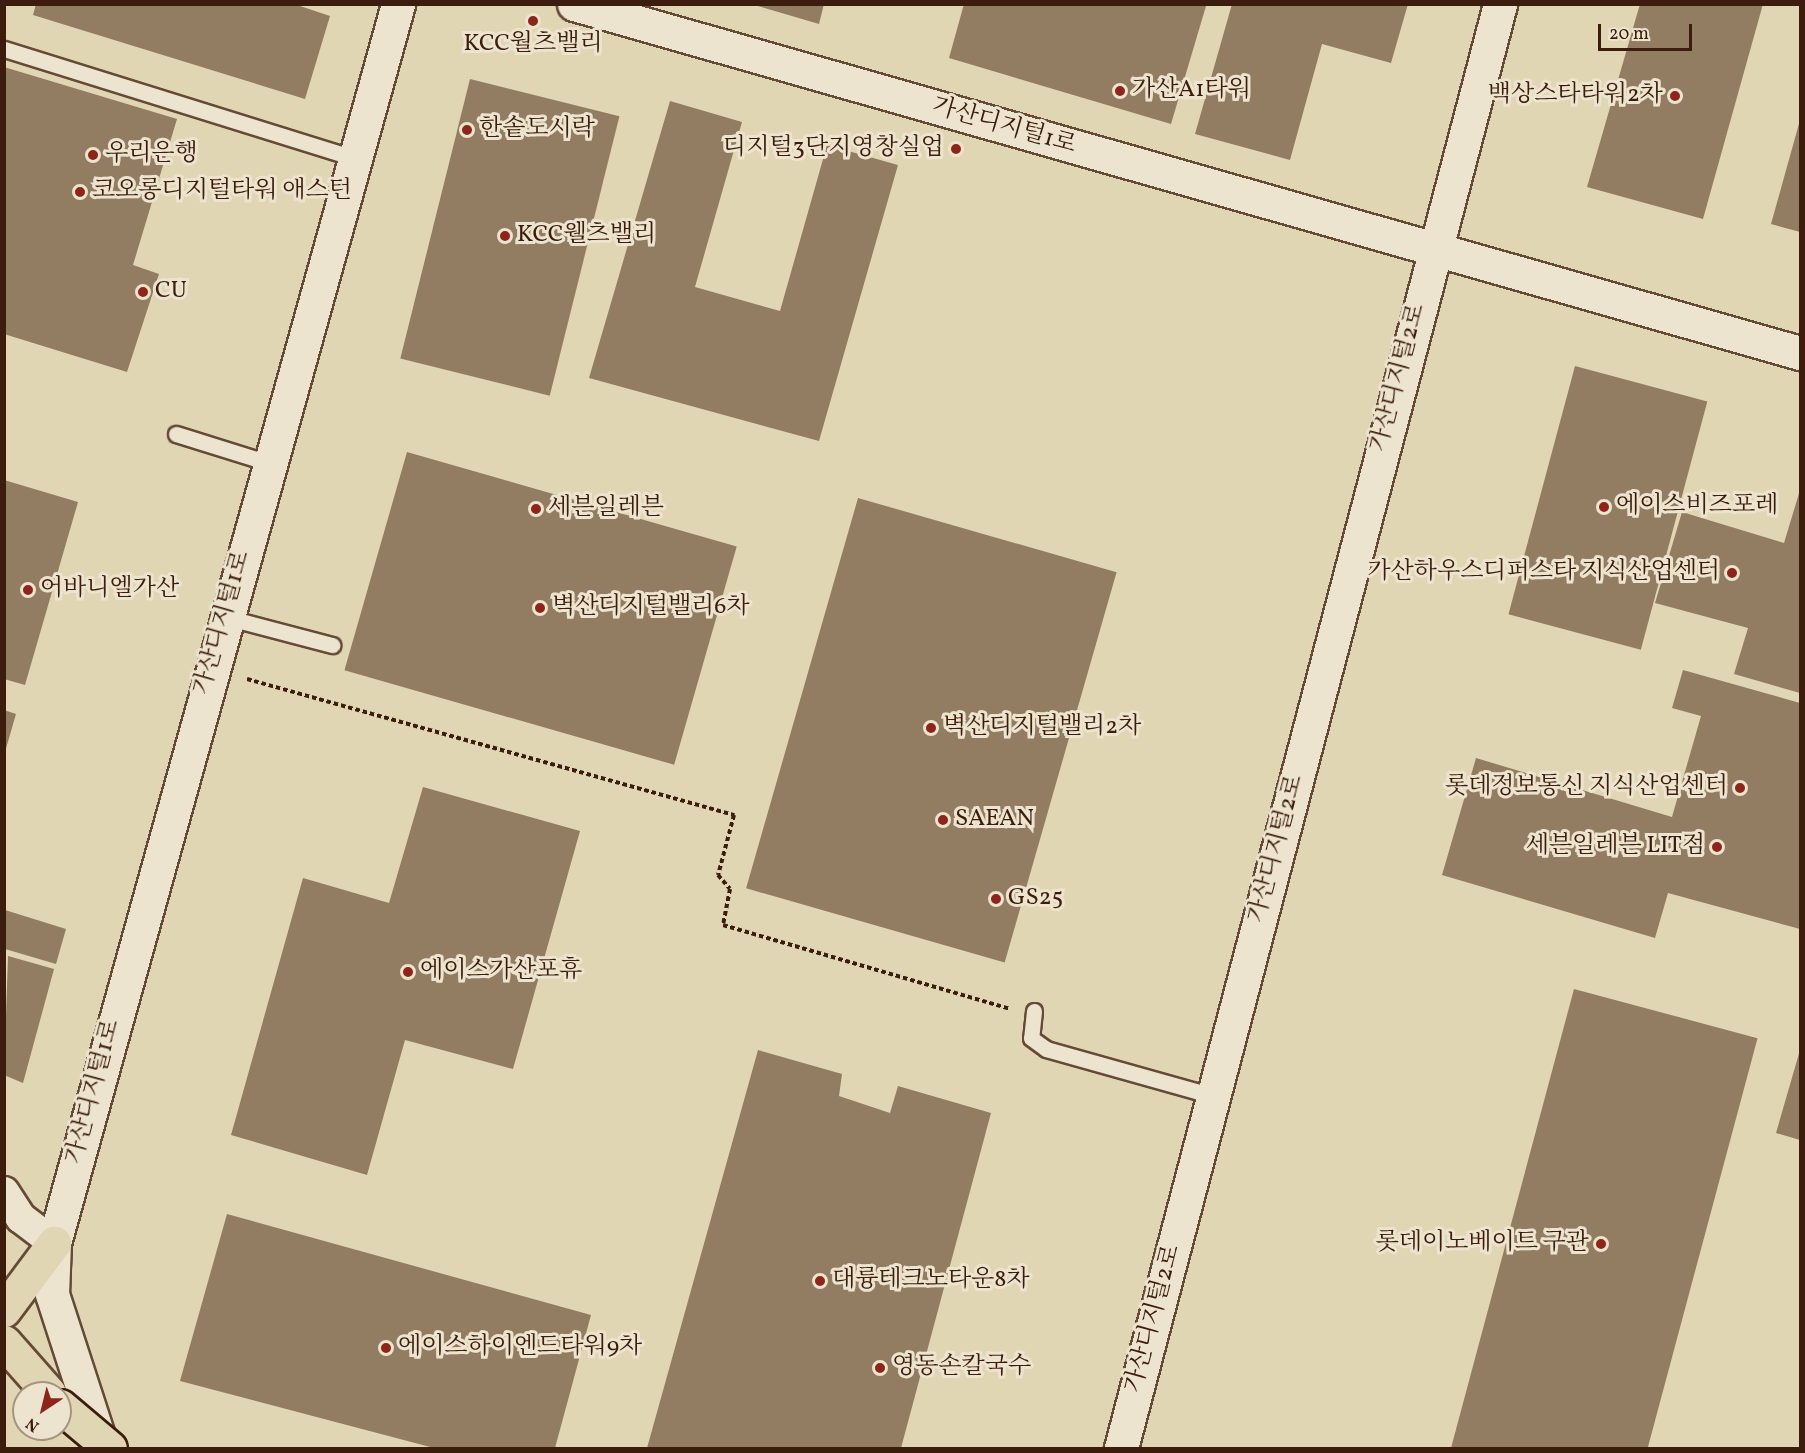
<!DOCTYPE html>
<html>
<head>
<meta charset="utf-8">
<style>
  body { margin:0 }
  #map { position:relative; width:1805px; height:1453px; overflow:hidden; background:#e1d6b3; font-family:Vollkorn,"Noto Serif KR",serif }
  div>[style] { position:absolute }
  .building>* { inset:0; background:#927d63; transform-origin:0 0 }
  .path>* { height:4px; margin-top:-2px; transform-origin:0; background:repeating-linear-gradient(90deg,#3c1c0c 0 4.5px,transparent 0 7.5px) }
  .roads { filter:drop-shadow(2px 0 #654a36) drop-shadow(-2px 0 #654a36) drop-shadow(0 2px #654a36) drop-shadow(0 -2px #654a36) }
  .service>* { height:15px; margin:-7.5px; padding:0 7.5px; transform-origin:7.5px; border-radius:7.5px; background:#ece4ce }
  .minor>* { height:30px; margin:-15px; padding:0 15px; transform-origin:15px; border-radius:15px; background:#ece4ce }
  .tertiary>* { height:33px; margin:-16.5px; padding:0 16.5px; transform-origin:16.5px; border-radius:16.5px; background:#ece4ce }
  .secondary>* { height:33px; margin:-16.5px; padding:0 16.5px; transform-origin:16.5px; border-radius:16.5px; background:#ece4ce }
  .primary>* { height:33px; margin:-16.5px; padding:0 16.5px; transform-origin:16.5px; border-radius:16.5px; background:#e1d6b3 }
  .bridges { filter:drop-shadow(2px 0 #3c1c0c) drop-shadow(-2px 0 #3c1c0c) drop-shadow(0 2px #3c1c0c) drop-shadow(0 -2px #3c1c0c) }
  .primary-bridge>* { height:33px; margin:-16.5px; padding:0 16.5px; transform-origin:16.5px; border-radius:16.5px; background:#e1d6b3 }
  .dots>* { width:16px; height:16px; translate:-50% -50%; box-sizing:border-box; border:3px solid #ece4ce; border-radius:50% }
  span { translate:-50% -50%; white-space:nowrap; text-align:center; line-height:1.15; -webkit-text-stroke:6px #ece4ce; paint-order:stroke }
  .poi-label { font-size:24px; color:#3c1c0c }
  .left { translate:0 -50%; text-align:left }
  .right { translate:-100% -50%; text-align:right }
  .street-label { font-size:24px; color:#3c1c0c }
  .frame { position:absolute; inset:0; border:6px solid #3c1c0c; pointer-events:none }
  .north { position:absolute; left:12px; top:1381px; width:60px; height:60px; box-sizing:border-box; background:#ece4ce; border:2px solid #a69480; border-radius:50%; rotate:215deg; font-size:16px; font-weight:700; line-height:24px; text-align:center; color:#3c1c0c }
  .north::after { content:''; display:block; margin:auto; width:21px; height:27px; background:#8f2418; clip-path:polygon(50% 0,100% 100%,50% 72%,0 100%) }
  .scale { position:absolute; left:1598px; top:24px; width:94px; height:27px; box-sizing:border-box; border:3px solid #3c1c0c; border-top:0; padding-left:8px; font-size:18px; line-height:21px; white-space:nowrap; color:#3c1c0c; -webkit-text-stroke:4px #ece4ce; paint-order:stroke }
</style>
</head>
<body>
<div id="map">
  <div class="building">
    <div style="clip-path:polygon(36px 4px,294px 4px,330px 16px,305px 99px,33px 15px)"></div>
    <div style="clip-path:polygon(751px 4px,824px 4px,819px 24px)"></div>
    <div style="clip-path:polygon(964px 4px,1202px 4px,1206px 6px,1171px 124px,949px 58px)"></div>
    <div style="clip-path:polygon(1232px 4px,1408px 4px,1391px 63px,1322px 44px,1290px 160px,1195px 134px)"></div>
    <div style="clip-path:polygon(1640px 4px,1763px 4px,1703px 219px,1587px 187px)"></div>
    <div style="clip-path:polygon(4px 67px,177px 119px,133px 265px,159px 274px,127px 372px,4px 334px)"></div>
    <div style="left:470px;top:79px;width:154px;height:288px;rotate:14deg"></div>
    <div style="clip-path:polygon(670px 101px,742px 122px,695px 287px,780px 311px,827px 145px,898px 165px,819px 441px,589px 378px)"></div>
    <div style="clip-path:polygon(1800px 120px,1800px 232px,1771px 224px)"></div>
    <div style="left:1575px;top:366px;width:137px;height:257px;rotate:15deg"></div>
    <div style="left:407px;top:452px;width:343px;height:227px;rotate:16deg"></div>
    <div style="clip-path:polygon(4px 480px,78px 502px,25px 685px,4px 679px)"></div>
    <div style="clip-path:polygon(1800px 490px,1800px 693px,1734px 674px,1748px 628px,1655px 603px,1682px 512px,1784px 543px)"></div>
    <div style="left:858px;top:498px;width:269px;height:406px;rotate:16deg"></div>
    <div style="clip-path:polygon(1683px 670px,1800px 703px,1800px 929px,1668px 893px,1655px 938px,1442px 875px,1476px 758px,1672px 817px,1701px 716px,1672px 708px)"></div>
    <div style="clip-path:polygon(4px 710px,16px 714px,5px 752px,4px 752px)"></div>
    <div style="clip-path:polygon(423px 787px,580px 831px,513px 1069px,405px 1040px,367px 1175px,231px 1135px,303px 878px,389px 903px)"></div>
    <div style="clip-path:polygon(5px 910px,66px 929px,56px 964px,5px 949px)"></div>
    <div style="clip-path:polygon(8px 956px,54px 969px,23px 1083px,4px 1075px)"></div>
    <div style="left:1574px;top:989px;width:190px;height:477px;rotate:15deg"></div>
    <div style="clip-path:polygon(758px 1050px,842px 1074px,839px 1096px,890px 1113px,898px 1086px,991px 1113px,901px 1448px,647px 1448px)"></div>
    <div style="clip-path:polygon(1800px 1050px,1800px 1140px,1776px 1133px)"></div>
    <div style="clip-path:polygon(227px 1214px,591px 1315px,555px 1448px,434px 1448px,180px 1381px)"></div>
  </div>
  <div class="path">
    <div style="left:247px;top:679px;width:506px;rotate:15.6deg"></div>
    <div style="left:734px;top:815px;width:62px;rotate:104.9deg"></div>
    <div style="left:718px;top:875px;width:18px;rotate:49deg"></div>
    <div style="left:730px;top:889px;width:37px;rotate:101deg"></div>
    <div style="left:723px;top:925px;width:299px;rotate:16.3deg"></div>
  </div>
  <div class="roads">
    <div class="service">
      <div style="left:4px;top:49px;width:368px;rotate:17.3deg"></div>
      <div style="left:176px;top:434px;width:97px;rotate:17.3deg"></div>
      <div style="left:225px;top:617px;width:111px;rotate:14.7deg"></div>
      <div style="left:1034px;top:1011px;width:27px;rotate:96deg"></div>
      <div style="left:1031px;top:1038px;width:19px;rotate:36deg"></div>
      <div style="left:1046px;top:1049px;width:173px;rotate:15.7deg"></div>
    </div>
    <div class="minor">
      <div style="left:4px;top:1192px;width:31px;rotate:57deg"></div>
      <div style="left:21px;top:1218px;width:41px;rotate:37.1deg"></div>
    </div>
    <div class="tertiary">
      <div style="left:574px;top:4px;width:1275px;rotate:15.89deg"></div>
      <div style="left:54px;top:1243px;width:1286px;rotate:-74.48deg"></div>
      <div style="left:1121px;top:1448px;width:1493px;rotate:-75.29deg"></div>
    </div>
    <div class="secondary">
      <div style="left:54px;top:1243px;width:51px;rotate:92.2deg"></div>
      <div style="left:52px;top:1294px;width:162px;rotate:72deg"></div>
    </div>
    <div class="primary">
      <div style="left:4px;top:1310px;width:84px;rotate:-53.3deg"></div>
      <div style="left:4px;top:1342px;width:68px;rotate:48.6deg"></div>
    </div>
  </div>
  <div class="bridges">
    <div class="primary-bridge">
      <div style="left:60px;top:1406px;width:65px;rotate:40deg"></div>
    </div>
  </div>
  <div class="dots">
    <div style="left:533px;top:21px;background:#8f2418"></div>
    <div style="left:1120px;top:91px;background:#8f2418"></div>
    <div style="left:1675px;top:96px;background:#8f2418"></div>
    <div style="left:467px;top:130px;background:#8f2418"></div>
    <div style="left:956px;top:149px;background:#8f2418"></div>
    <div style="left:93px;top:155px;background:#8f2418"></div>
    <div style="left:80px;top:192px;background:#8f2418"></div>
    <div style="left:505px;top:236px;background:#8f2418"></div>
    <div style="left:143px;top:292px;background:#8f2418"></div>
    <div style="left:1604px;top:507px;background:#8f2418"></div>
    <div style="left:536px;top:509px;background:#8f2418"></div>
    <div style="left:1732px;top:573px;background:#8f2418"></div>
    <div style="left:28px;top:590px;background:#8f2418"></div>
    <div style="left:540px;top:608px;background:#8f2418"></div>
    <div style="left:931px;top:728px;background:#8f2418"></div>
    <div style="left:1740px;top:788px;background:#8f2418"></div>
    <div style="left:943px;top:820px;background:#8f2418"></div>
    <div style="left:1717px;top:847px;background:#8f2418"></div>
    <div style="left:996px;top:899px;background:#8f2418"></div>
    <div style="left:408px;top:972px;background:#8f2418"></div>
    <div style="left:1601px;top:1244px;background:#8f2418"></div>
    <div style="left:820px;top:1281px;background:#8f2418"></div>
    <div style="left:386px;top:1348px;background:#8f2418"></div>
    <div style="left:880px;top:1368px;background:#8f2418"></div>
  </div>
  <div class="poi-label">
    <span style="left:533px;top:45px">KCC월츠밸리</span>
    <span class="left" style="left:1132px;top:91px">가산A1타워</span>
    <span class="right" style="left:1663px;top:96px">백상스타타워2차</span>
    <span class="left" style="left:479px;top:130px">한솥도시락</span>
    <span class="right" style="left:944px;top:149px">디지털3단지영창실업</span>
    <span class="left" style="left:105px;top:155px">우리은행</span>
    <span class="left" style="left:92px;top:192px">코오롱디지털타워 애스턴</span>
    <span class="left" style="left:517px;top:236px">KCC웰츠밸리</span>
    <span class="left" style="left:155px;top:292px">CU</span>
    <span class="left" style="left:1616px;top:507px">에이스비즈포레</span>
    <span class="left" style="left:548px;top:509px">세븐일레븐</span>
    <span class="right" style="left:1720px;top:573px">가산하우스디퍼스타 지식산업센터</span>
    <span class="left" style="left:40px;top:590px">어바니엘가산</span>
    <span class="left" style="left:552px;top:608px">벽산디지털밸리6차</span>
    <span class="left" style="left:943px;top:728px">벽산디지털밸리2차</span>
    <span class="right" style="left:1728px;top:788px">롯데정보통신 지식산업센터</span>
    <span class="left" style="left:955px;top:820px">SAEAN</span>
    <span class="right" style="left:1705px;top:847px">세븐일레븐 LIT점</span>
    <span class="left" style="left:1008px;top:899px">GS25</span>
    <span class="left" style="left:420px;top:972px">에이스가산포휴</span>
    <span class="right" style="left:1589px;top:1244px">롯데이노베이트 구관</span>
    <span class="left" style="left:832px;top:1281px">대륭테크노타운8차</span>
    <span class="left" style="left:398px;top:1348px">에이스하이엔드타워9차</span>
    <span class="left" style="left:892px;top:1368px">영동손칼국수</span>
  </div>
  <div class="street-label">
    <span style="left:1004px;top:127px;rotate:16deg">가산디지털1로</span>
    <span style="left:1399px;top:378px;rotate:-75deg">가산디지털2로</span>
    <span style="left:223px;top:623px;rotate:-74deg">가산디지털1로</span>
    <span style="left:1277px;top:849px;rotate:-75deg">가산디지털2로</span>
    <span style="left:94px;top:1092px;rotate:-75deg">가산디지털1로</span>
    <span style="left:1154px;top:1319px;rotate:-75deg">가산디지털2로</span>
  </div>
  <div class="frame"></div>
  <div class="north">N</div>
  <div class="scale">20 m</div>
</div>
</body>
</html>
